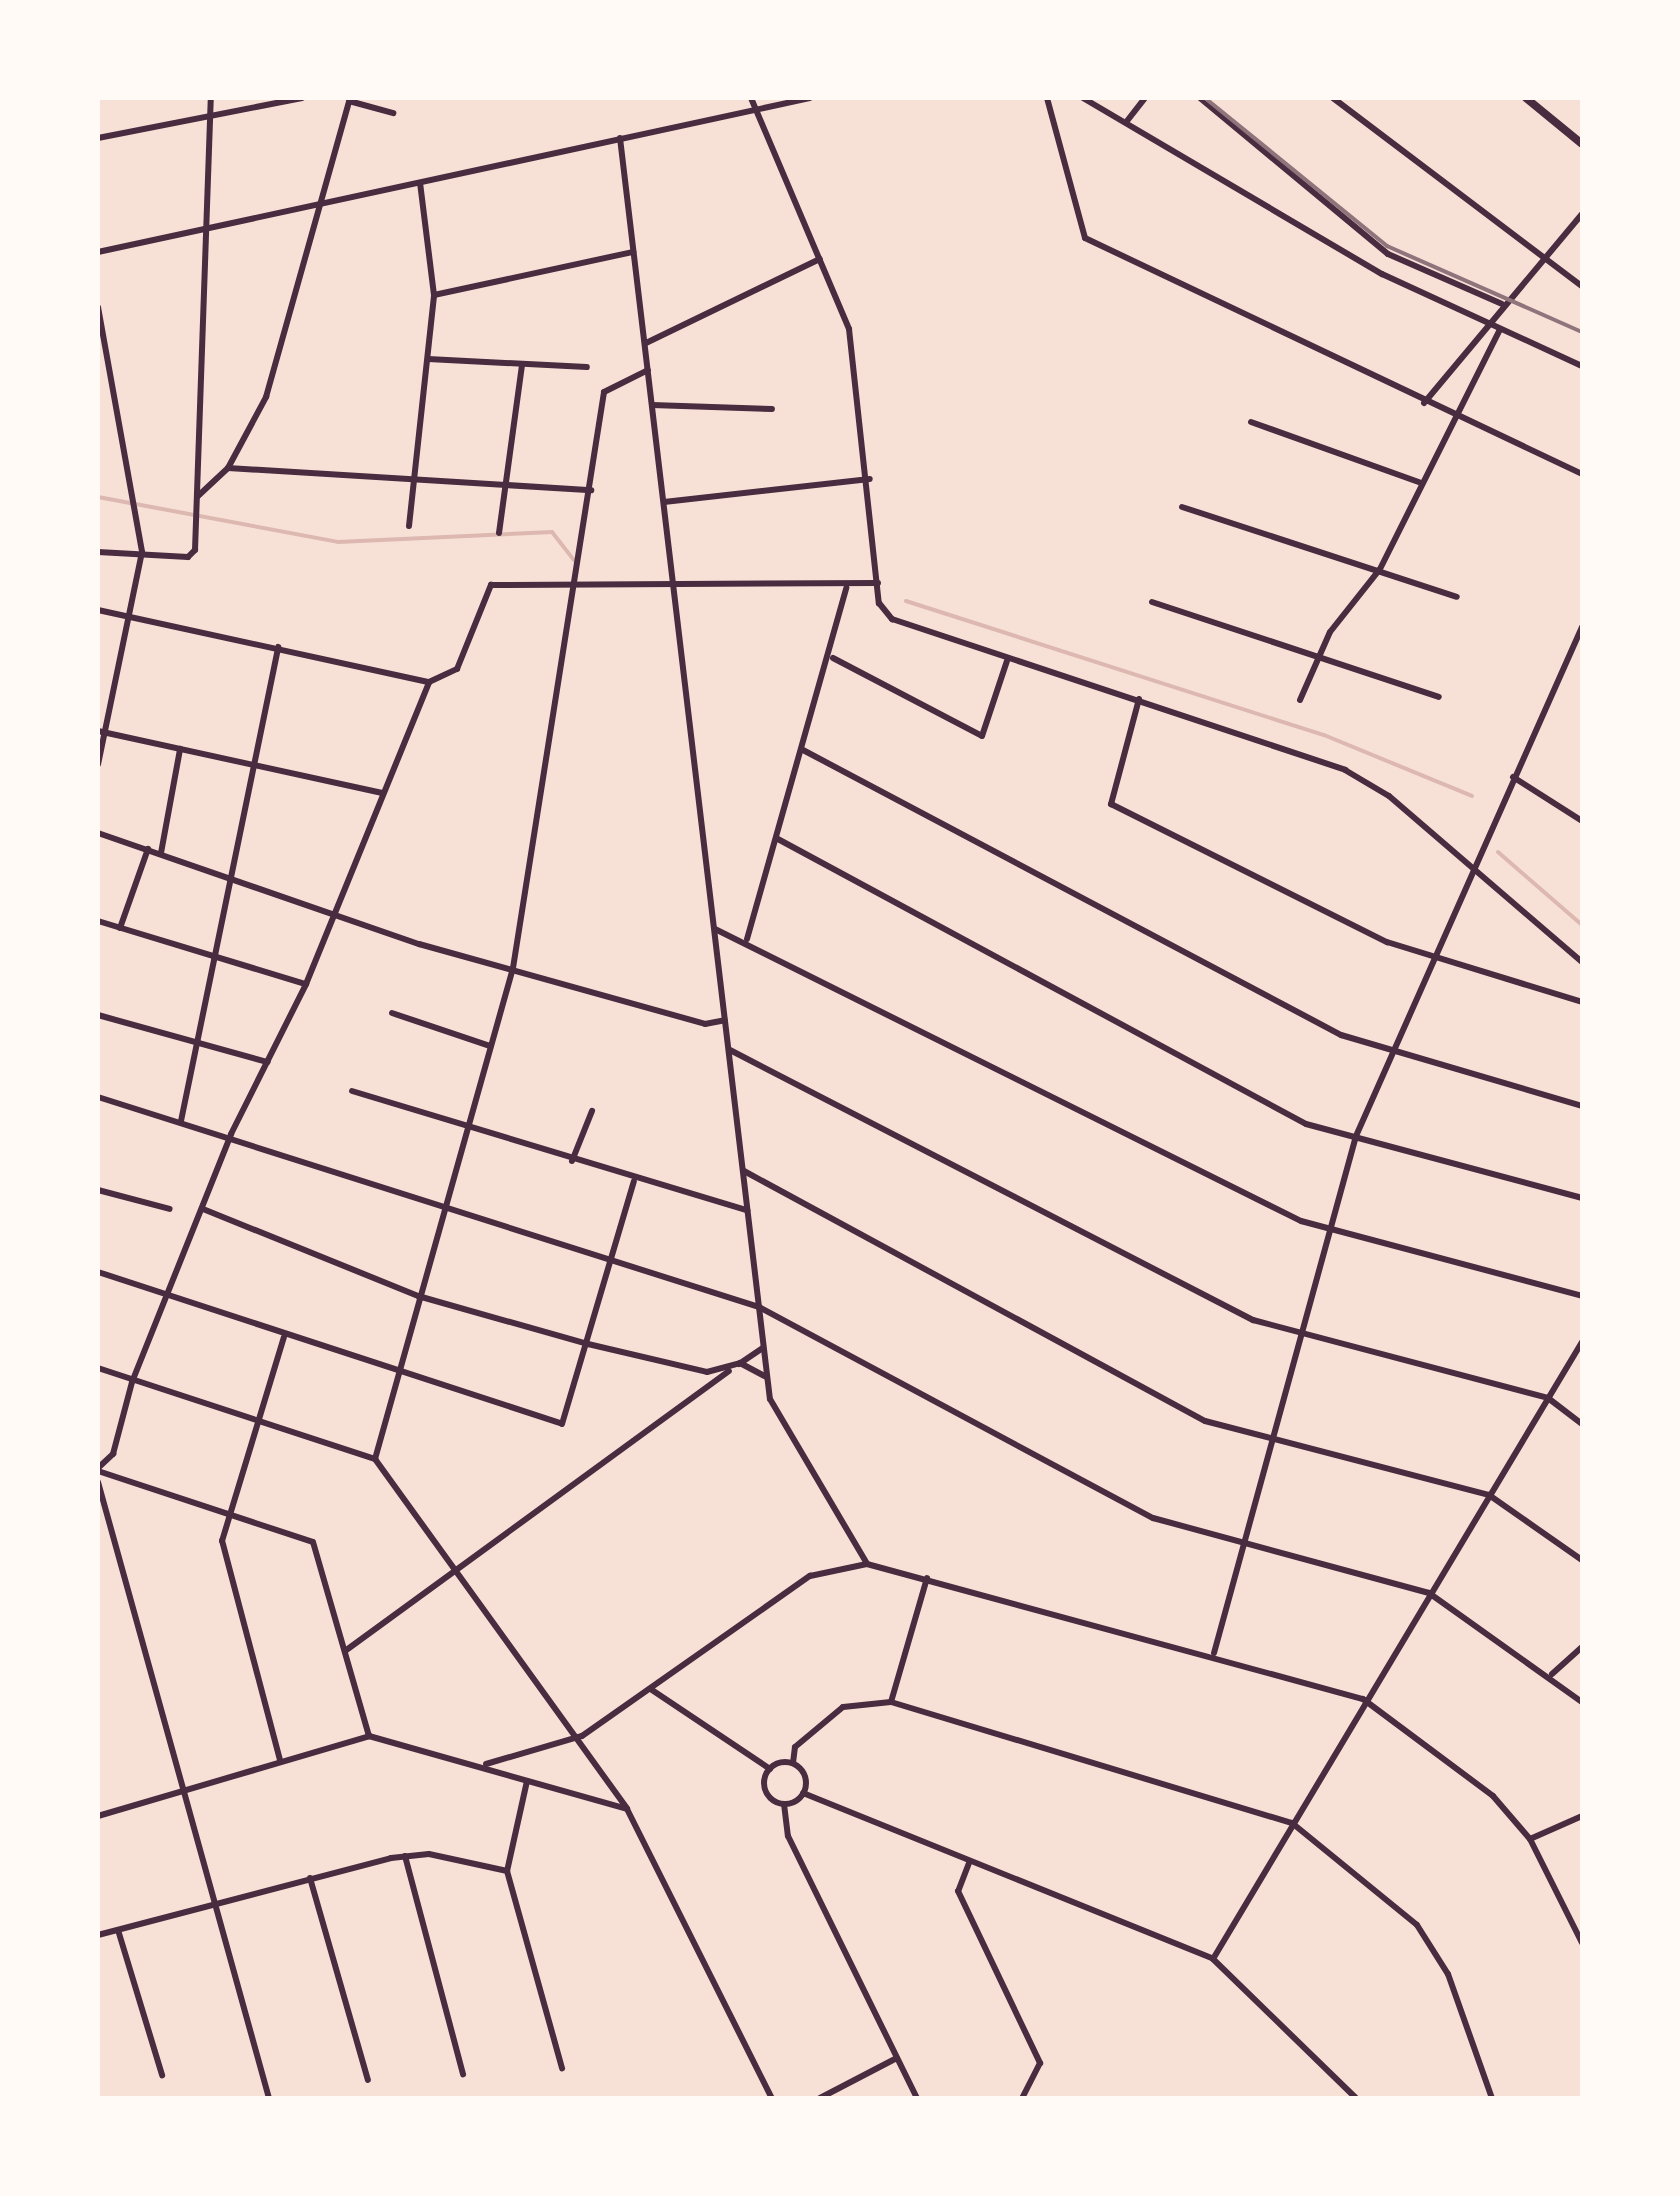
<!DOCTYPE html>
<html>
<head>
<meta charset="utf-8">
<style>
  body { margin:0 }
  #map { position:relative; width:1680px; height:2196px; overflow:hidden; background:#f7e1d7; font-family:"Zilla Slab",serif }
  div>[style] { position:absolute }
  .stream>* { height:4px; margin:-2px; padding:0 2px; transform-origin:2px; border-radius:2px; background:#dcb8b0 }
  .minor>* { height:6px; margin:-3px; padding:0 3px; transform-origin:3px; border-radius:3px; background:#4a2c40 }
  .minor>.ring { margin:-3px; padding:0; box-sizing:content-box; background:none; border:6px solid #4a2c40; border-radius:50% }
  .secondary>* { height:8px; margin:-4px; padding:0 4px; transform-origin:4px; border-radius:4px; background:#4a2c40 }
  .rail>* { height:4px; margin:-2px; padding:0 2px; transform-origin:2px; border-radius:2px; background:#8f747c }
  span { translate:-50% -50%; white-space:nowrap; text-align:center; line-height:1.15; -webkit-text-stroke:10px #fffaf5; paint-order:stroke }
  .frame { position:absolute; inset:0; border:100px solid #fffaf5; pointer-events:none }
</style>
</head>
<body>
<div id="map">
  <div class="stream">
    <div style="left:98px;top:497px;width:244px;rotate:10.6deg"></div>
    <div style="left:338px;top:542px;width:214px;rotate:-2.7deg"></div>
    <div style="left:552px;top:532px;width:36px;rotate:52deg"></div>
    <div style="left:906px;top:601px;width:439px;rotate:17.8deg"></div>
    <div style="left:1324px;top:735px;width:160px;rotate:22.4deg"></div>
    <div style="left:1498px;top:852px;width:111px;rotate:41deg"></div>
  </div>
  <div class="minor">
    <div style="left:751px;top:98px;width:251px;rotate:67deg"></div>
    <div style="left:849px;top:329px;width:276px;rotate:83.8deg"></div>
    <div style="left:879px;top:603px;width:21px;rotate:51deg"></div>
    <div style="left:892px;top:619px;width:478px;rotate:18.4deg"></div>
    <div style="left:1345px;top:770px;width:51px;rotate:30.6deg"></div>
    <div style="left:1389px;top:796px;width:255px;rotate:40.7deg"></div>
    <div style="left:1047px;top:98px;width:145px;rotate:74.8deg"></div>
    <div style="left:1085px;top:238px;width:550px;rotate:25.4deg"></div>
    <div style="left:1083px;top:98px;width:347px;rotate:30.5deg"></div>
    <div style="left:1382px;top:274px;width:220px;rotate:24.7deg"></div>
    <div style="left:1200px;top:98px;width:244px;rotate:39.7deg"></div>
    <div style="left:1388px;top:254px;width:124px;rotate:23.7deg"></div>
    <div style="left:1333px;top:98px;width:312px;rotate:37.1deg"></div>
    <div style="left:349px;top:101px;width:46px;rotate:15.3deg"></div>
    <div style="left:1127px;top:121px;width:29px;rotate:-52deg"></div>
    <div style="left:98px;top:138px;width:208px;rotate:-11.1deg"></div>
    <div style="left:620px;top:138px;width:1270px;rotate:83.22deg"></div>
    <div style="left:770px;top:1399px;width:191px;rotate:59.5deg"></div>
    <div style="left:98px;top:252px;width:728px;rotate:-12.2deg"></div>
    <div style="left:434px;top:295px;width:204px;rotate:-12.2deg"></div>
    <div style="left:98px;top:307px;width:249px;rotate:79.8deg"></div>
    <div style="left:142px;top:552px;width:217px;rotate:101.7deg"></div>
    <div style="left:646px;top:343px;width:193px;rotate:-25.8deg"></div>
    <div style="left:428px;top:359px;width:159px;rotate:2.9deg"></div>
    <div style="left:1424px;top:403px;width:246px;rotate:-50.1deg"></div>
    <div style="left:652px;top:405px;width:120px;rotate:1.9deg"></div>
    <div style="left:1251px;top:422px;width:181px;rotate:19.7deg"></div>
    <div style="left:228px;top:468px;width:364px;rotate:3.5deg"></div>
    <div style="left:198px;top:496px;width:41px;rotate:-43deg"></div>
    <div style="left:228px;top:468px;width:81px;rotate:-61.8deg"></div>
    <div style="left:266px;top:397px;width:311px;rotate:-74.3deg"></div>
    <div style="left:664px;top:502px;width:207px;rotate:-6.4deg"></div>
    <div style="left:1182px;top:507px;width:289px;rotate:18.1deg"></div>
    <div style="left:409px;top:526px;width:232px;rotate:-83.8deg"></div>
    <div style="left:434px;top:295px;width:113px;rotate:-97.1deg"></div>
    <div style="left:499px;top:533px;width:169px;rotate:-82.2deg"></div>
    <div style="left:98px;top:552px;width:90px;rotate:3.2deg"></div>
    <div style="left:188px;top:557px;width:10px;rotate:-45deg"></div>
    <div style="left:195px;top:550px;width:452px;rotate:-88deg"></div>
    <div style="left:1152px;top:602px;width:302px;rotate:18.3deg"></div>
    <div style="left:98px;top:610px;width:339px;rotate:12.3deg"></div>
    <div style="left:833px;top:658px;width:168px;rotate:27.6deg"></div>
    <div style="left:982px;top:736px;width:79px;rotate:-71.6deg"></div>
    <div style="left:429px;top:682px;width:31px;rotate:-25deg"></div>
    <div style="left:457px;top:669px;width:91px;rotate:-68deg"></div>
    <div style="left:491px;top:585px;width:387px;rotate:-0.3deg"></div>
    <div style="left:1139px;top:699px;width:109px;rotate:104.9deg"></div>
    <div style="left:1111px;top:804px;width:309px;rotate:26.6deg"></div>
    <div style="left:1387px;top:942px;width:204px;rotate:17.1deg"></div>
    <div style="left:1300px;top:700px;width:74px;rotate:-66.2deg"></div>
    <div style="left:1330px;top:632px;width:80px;rotate:-51.6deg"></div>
    <div style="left:1380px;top:569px;width:266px;rotate:-63.4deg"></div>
    <div style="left:98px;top:731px;width:291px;rotate:12.3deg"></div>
    <div style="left:803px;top:750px;width:609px;rotate:27.91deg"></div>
    <div style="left:1341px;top:1035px;width:251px;rotate:16.4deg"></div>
    <div style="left:1513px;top:777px;width:82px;rotate:32.5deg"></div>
    <div style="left:98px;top:833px;width:340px;rotate:19.1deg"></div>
    <div style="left:419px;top:944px;width:297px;rotate:15.6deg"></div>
    <div style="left:705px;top:1024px;width:20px;rotate:-11deg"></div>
    <div style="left:776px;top:838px;width:602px;rotate:28.35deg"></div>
    <div style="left:1306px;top:1124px;width:286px;rotate:15deg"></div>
    <div style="left:161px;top:853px;width:106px;rotate:-79.6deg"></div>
    <div style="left:98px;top:921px;width:217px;rotate:16.9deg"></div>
    <div style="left:120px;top:928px;width:84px;rotate:-70.5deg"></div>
    <div style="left:715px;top:929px;width:655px;rotate:26.49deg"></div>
    <div style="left:1301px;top:1221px;width:291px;rotate:14.9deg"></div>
    <div style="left:747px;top:939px;width:365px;rotate:-74.2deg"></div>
    <div style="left:392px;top:1013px;width:103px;rotate:18.6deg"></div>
    <div style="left:98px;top:1015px;width:176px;rotate:15.5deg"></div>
    <div style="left:730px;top:1050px;width:589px;rotate:27.31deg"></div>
    <div style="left:1253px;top:1320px;width:305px;rotate:14.8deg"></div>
    <div style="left:1548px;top:1398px;width:43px;rotate:37.4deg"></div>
    <div style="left:352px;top:1091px;width:413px;rotate:16.8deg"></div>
    <div style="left:98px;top:1097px;width:694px;rotate:17.63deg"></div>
    <div style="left:759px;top:1307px;width:447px;rotate:28.2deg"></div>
    <div style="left:1153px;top:1518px;width:286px;rotate:15.2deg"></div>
    <div style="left:1429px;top:1593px;width:188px;rotate:35.5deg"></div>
    <div style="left:181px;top:1121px;width:484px;rotate:-78.4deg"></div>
    <div style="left:572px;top:1161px;width:54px;rotate:-68.2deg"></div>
    <div style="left:744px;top:1171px;width:524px;rotate:28.47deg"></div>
    <div style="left:1205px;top:1421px;width:293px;rotate:14.6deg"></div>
    <div style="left:1489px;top:1495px;width:113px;rotate:35deg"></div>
    <div style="left:98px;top:1190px;width:74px;rotate:14.8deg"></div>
    <div style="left:203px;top:1209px;width:232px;rotate:22deg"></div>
    <div style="left:418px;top:1296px;width:177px;rotate:15.8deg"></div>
    <div style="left:588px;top:1344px;width:122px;rotate:13.2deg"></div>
    <div style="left:707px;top:1372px;width:34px;rotate:-15deg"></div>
    <div style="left:740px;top:1363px;width:30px;rotate:28deg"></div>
    <div style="left:98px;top:1272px;width:488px;rotate:18.1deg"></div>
    <div style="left:562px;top:1424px;width:253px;rotate:-73.5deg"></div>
    <div style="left:739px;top:1364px;width:29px;rotate:-34deg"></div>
    <div style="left:98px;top:1368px;width:292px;rotate:18.2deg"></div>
    <div style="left:375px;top:1459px;width:431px;rotate:54.2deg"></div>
    <div style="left:627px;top:1809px;width:323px;rotate:63.4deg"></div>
    <div style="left:375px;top:1459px;width:510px;rotate:-74.3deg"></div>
    <div style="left:513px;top:968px;width:583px;rotate:-81.02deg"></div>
    <div style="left:604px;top:392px;width:49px;rotate:-26.6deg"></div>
    <div style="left:98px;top:1468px;width:21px;rotate:-43deg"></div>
    <div style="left:113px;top:1454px;width:74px;rotate:-75.2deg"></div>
    <div style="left:132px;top:1382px;width:267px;rotate:-68.2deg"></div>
    <div style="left:231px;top:1134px;width:168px;rotate:-63.4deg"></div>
    <div style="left:306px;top:984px;width:326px;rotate:-67.8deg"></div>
    <div style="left:98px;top:1471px;width:226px;rotate:18.3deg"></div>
    <div style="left:313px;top:1542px;width:202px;rotate:73.9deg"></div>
    <div style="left:98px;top:1482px;width:639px;rotate:74.49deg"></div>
    <div style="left:345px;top:1651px;width:475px;rotate:-36.1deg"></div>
    <div style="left:1214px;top:1653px;width:536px;rotate:-74.64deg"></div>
    <div style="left:1356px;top:1136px;width:557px;rotate:-66.06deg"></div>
    <div style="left:1552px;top:1674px;width:40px;rotate:-42deg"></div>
    <div style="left:652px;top:1690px;width:142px;rotate:33.8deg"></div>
    <div style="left:891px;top:1702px;width:129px;rotate:-73.8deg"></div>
    <div style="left:280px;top:1760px;width:227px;rotate:-104.8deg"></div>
    <div style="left:222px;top:1541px;width:213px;rotate:-73.1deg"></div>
    <div class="ring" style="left:764px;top:1762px;width:36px;height:36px"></div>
    <div style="left:793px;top:1763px;width:16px;rotate:-83deg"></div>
    <div style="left:795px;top:1747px;width:62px;rotate:-39.8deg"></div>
    <div style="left:843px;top:1707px;width:48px;rotate:-5.9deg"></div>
    <div style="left:891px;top:1702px;width:419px;rotate:16.8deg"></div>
    <div style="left:1292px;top:1823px;width:161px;rotate:39.2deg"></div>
    <div style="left:1417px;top:1925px;width:58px;rotate:57.7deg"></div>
    <div style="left:1448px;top:1974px;width:132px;rotate:70.5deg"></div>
    <div style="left:486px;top:1764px;width:100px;rotate:-16.3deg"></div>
    <div style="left:582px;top:1736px;width:279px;rotate:-35.1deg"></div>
    <div style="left:810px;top:1576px;width:58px;rotate:-11.9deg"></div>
    <div style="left:867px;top:1564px;width:514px;rotate:15.23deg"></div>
    <div style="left:1363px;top:1699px;width:162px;rotate:36.7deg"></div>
    <div style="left:1493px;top:1796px;width:57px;rotate:49.3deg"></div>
    <div style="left:1530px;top:1839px;width:116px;rotate:63.4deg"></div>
    <div style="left:527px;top:1781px;width:92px;rotate:102.5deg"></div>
    <div style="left:507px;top:1871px;width:205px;rotate:74.4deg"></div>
    <div style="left:803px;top:1793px;width:442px;rotate:22deg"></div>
    <div style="left:1213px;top:1959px;width:199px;rotate:44.2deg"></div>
    <div style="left:784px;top:1804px;width:32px;rotate:83deg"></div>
    <div style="left:788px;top:1836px;width:292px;rotate:63.8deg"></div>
    <div style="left:98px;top:1816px;width:283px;rotate:-16.4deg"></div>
    <div style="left:369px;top:1736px;width:268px;rotate:15.8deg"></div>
    <div style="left:1530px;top:1839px;width:57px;rotate:-23.9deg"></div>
    <div style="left:405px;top:1856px;width:226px;rotate:75.1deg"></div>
    <div style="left:969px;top:1863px;width:30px;rotate:111deg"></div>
    <div style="left:958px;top:1891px;width:191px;rotate:64.5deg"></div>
    <div style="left:1040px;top:2063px;width:39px;rotate:117deg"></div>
    <div style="left:310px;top:1878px;width:210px;rotate:74deg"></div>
    <div style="left:118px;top:1930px;width:152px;rotate:73.1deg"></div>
    <div style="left:98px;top:1935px;width:303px;rotate:-14.7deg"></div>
    <div style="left:391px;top:1858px;width:38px;rotate:-6deg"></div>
    <div style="left:429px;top:1854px;width:80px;rotate:12.3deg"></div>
    <div style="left:1213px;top:1959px;width:719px;rotate:-59.12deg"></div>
    <div style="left:820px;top:2098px;width:85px;rotate:-27.5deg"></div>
  </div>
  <div class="secondary">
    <div style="left:1526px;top:98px;width:72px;rotate:39.4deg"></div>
  </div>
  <div class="rail">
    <div style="left:1205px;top:98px;width:235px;rotate:39.1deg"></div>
    <div style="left:1387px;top:246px;width:213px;rotate:23.8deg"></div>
  </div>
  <div class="frame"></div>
</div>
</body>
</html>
